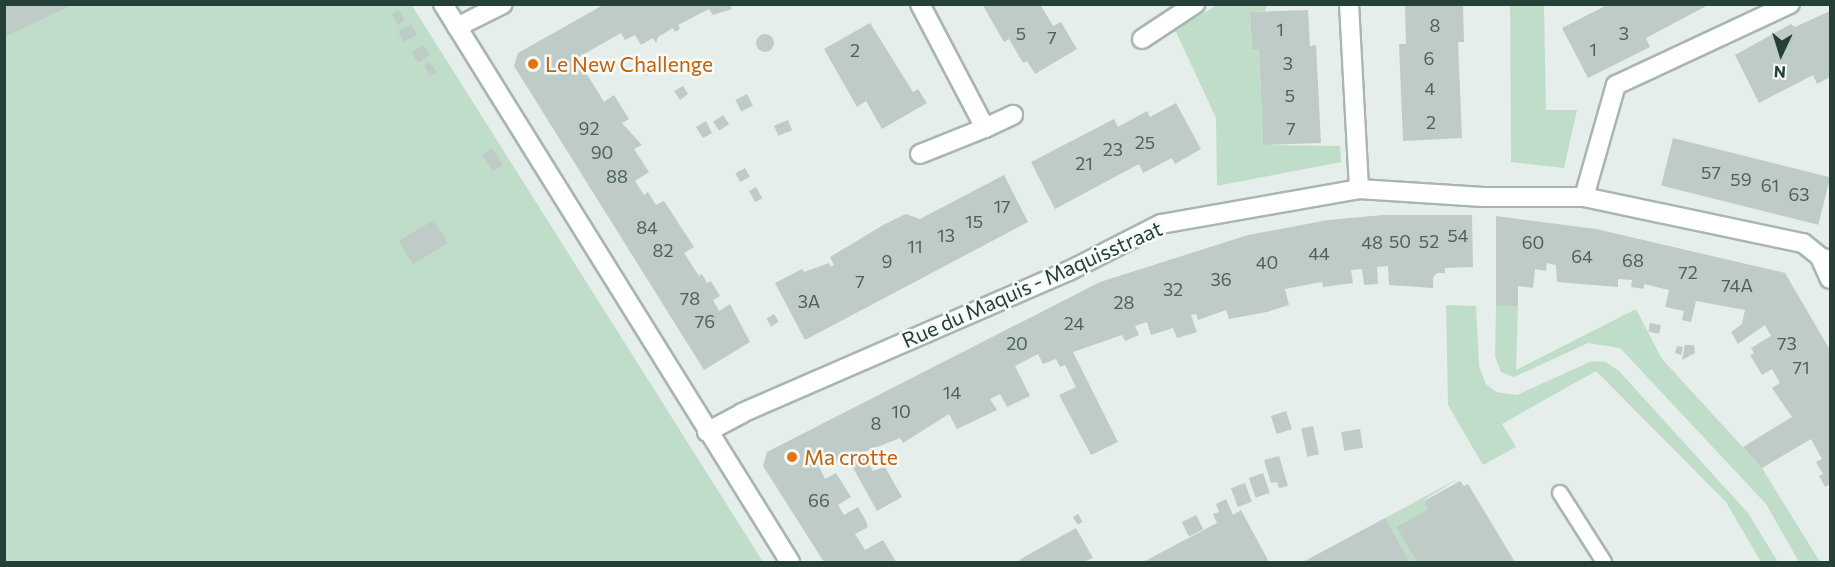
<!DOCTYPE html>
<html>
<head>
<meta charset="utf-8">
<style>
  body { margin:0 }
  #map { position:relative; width:1835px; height:567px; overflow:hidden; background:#e6eeeb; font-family:Commissioner,sans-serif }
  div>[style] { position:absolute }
  .green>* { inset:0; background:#c0ddca }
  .building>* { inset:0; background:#becbc7; transform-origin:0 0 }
  .round { border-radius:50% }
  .roads { filter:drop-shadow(2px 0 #a8b6b2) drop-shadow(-2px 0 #a8b6b2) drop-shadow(0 2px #a8b6b2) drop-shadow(0 -2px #a8b6b2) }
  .service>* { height:14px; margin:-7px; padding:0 7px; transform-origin:7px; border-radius:7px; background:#fff }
  .minor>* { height:18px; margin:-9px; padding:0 9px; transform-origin:9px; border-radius:9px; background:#fff }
  .dots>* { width:16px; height:16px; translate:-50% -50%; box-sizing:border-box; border:3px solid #f6faf8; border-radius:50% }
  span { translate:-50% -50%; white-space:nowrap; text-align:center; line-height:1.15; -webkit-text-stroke:5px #f6faf8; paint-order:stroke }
  .number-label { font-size:18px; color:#4b625c }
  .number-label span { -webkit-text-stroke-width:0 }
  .food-label { font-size:21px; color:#c56008 }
  .left { translate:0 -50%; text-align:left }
  .street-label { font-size:21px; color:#253f39 }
  .frame { position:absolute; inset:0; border:6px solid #253f39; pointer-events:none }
  .north { position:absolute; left:1751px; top:24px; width:60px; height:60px; -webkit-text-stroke:4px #f6faf8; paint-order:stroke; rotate:184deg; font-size:16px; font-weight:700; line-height:24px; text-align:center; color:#253f39 }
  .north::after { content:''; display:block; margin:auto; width:21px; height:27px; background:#253f39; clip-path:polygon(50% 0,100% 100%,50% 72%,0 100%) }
</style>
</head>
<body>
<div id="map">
  <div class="green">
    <div style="clip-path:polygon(411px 4px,763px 562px,5px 562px,5px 5px)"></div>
    <div style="clip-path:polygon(1217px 5px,1267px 5px,1265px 11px,1250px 12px,1252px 49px,1259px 49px,1263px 145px,1340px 146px,1341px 162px,1217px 186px,1216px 118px,1175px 30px)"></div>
    <div style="clip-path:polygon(1510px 5px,1544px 5px,1546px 110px,1577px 110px,1564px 168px,1511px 162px)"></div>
    <div style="clip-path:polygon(1446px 305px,1476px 306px,1479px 366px,1486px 384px,1496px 392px,1517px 395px,1592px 361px,1606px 362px,1619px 371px,1748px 513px,1778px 562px,1761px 562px,1726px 502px,1596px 371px,1502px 424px,1516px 447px,1483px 465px,1448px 405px)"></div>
    <div style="clip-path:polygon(1496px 306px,1518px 306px,1516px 370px,1636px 309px,1662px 359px,1762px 468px,1820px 562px,1799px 562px,1766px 504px,1620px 348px,1588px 343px,1514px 377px,1501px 372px,1495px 357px)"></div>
    <div style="clip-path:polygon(1459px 478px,1424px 500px,1428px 509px,1396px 527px,1417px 562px,1410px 562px,1385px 518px)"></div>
  </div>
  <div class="building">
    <div style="clip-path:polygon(4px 4px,75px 4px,4px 37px)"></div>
    <div style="clip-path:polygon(605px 4px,730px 4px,732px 9px,713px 15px,709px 9px,678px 25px,680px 29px,675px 32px,673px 28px,658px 37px,656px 43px,653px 38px,641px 45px,635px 35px,625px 40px,621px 33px,577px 58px,604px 102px,614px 95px,629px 119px,622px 123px,642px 145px,634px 149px,649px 172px,635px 181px,644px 195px,648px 192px,656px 205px,664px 201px,694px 247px,684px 253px,699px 276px,702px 274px,707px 283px,711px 281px,720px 296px,713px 300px,719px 311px,730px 304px,750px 342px,704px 370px,514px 66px,518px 53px)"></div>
    <div style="clip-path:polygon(982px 4px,1040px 4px,1053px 26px,1061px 22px,1077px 49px,1035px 74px,1027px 61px,1023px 63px,1009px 39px,1004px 42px)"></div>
    <div style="clip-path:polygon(1405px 4px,1463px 4px,1464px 42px,1458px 42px,1462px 138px,1403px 141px,1399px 44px,1406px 44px)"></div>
    <div style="clip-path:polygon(1609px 4px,1710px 4px,1646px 38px,1650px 47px,1588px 78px,1562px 28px)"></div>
    <div style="clip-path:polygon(398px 10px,405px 20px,398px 25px,392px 15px)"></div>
    <div style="clip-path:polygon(1308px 10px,1310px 46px,1316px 45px,1321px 143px,1263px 145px,1259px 49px,1252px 49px,1250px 12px)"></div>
    <div style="clip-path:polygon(1830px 11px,1830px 77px,1817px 84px,1813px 75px,1759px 103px,1735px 55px,1791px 24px,1795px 27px)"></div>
    <div style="clip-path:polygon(870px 23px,913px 92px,918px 89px,927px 103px,882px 129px,866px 101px,857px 107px,824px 49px)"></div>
    <div style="left:411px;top:24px;width:12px;height:15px;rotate:59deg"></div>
    <div class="round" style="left:756px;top:34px;width:18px;height:18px"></div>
    <div style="left:423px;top:45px;width:12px;height:14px;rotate:55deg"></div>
    <div style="clip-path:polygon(664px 56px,671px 69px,663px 74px,659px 68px,645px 76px,641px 69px)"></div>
    <div style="clip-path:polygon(430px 62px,437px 72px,430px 76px,424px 66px)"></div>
    <div style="clip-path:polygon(683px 86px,688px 94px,680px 100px,674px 91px)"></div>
    <div style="left:747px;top:94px;width:13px;height:13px;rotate:63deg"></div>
    <div style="clip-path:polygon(1176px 103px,1201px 149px,1175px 164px,1172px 158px,1143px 173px,1139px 164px,1055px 209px,1031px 162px,1114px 119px,1118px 127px,1147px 111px,1150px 117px)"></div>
    <div style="left:723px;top:115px;width:11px;height:12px;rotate:56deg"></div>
    <div style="left:788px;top:120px;width:11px;height:15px;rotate:68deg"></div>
    <div style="clip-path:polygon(706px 121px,712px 133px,703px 138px,696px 127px)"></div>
    <div style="left:1673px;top:138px;width:162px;height:49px;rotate:14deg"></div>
    <div style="left:492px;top:148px;width:20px;height:12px;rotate:57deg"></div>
    <div style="left:745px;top:168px;width:10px;height:11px;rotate:61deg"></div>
    <div style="clip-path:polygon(1004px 175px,1028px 222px,805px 340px,775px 283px,802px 269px,804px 272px,829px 263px,831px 267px,834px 265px,830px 257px,885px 224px,906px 214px,920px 219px)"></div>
    <div style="left:756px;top:187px;width:13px;height:8px;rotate:61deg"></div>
    <div style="clip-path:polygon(1383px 215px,1472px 215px,1473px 267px,1445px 268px,1445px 273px,1437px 273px,1433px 278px,1433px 288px,1389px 285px,1388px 266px,1377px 267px,1378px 284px,1364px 285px,1362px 269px,1351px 270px,1353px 283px,1323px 287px,1322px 282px,1285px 289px,1289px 305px,1267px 312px,1229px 319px,1226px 310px,1198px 320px,1196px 314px,1191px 315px,1197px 332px,1177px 338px,1173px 328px,1151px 335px,1147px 322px,1135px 326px,1139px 335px,1125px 341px,1122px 335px,1073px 352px,1118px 442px,1091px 455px,1059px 395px,1076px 387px,1065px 365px,1060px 367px,1056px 359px,1043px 364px,1038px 354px,1015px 366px,1030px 396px,1007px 407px,1000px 394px,990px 399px,997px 410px,957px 429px,949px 414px,903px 443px,900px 438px,862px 453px,873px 471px,885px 467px,902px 497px,877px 511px,847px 457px,820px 468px,825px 479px,836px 473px,851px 497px,838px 505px,844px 515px,858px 507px,865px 519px,868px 527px,855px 534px,865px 550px,883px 540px,896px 562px,824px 562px,763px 466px,767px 452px,1100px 282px,1248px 235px,1328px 220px)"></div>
    <div style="clip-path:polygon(1496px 216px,1596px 229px,1785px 273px,1830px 350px,1830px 484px,1825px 487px,1819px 476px,1823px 474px,1816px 462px,1822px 459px,1811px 439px,1762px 468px,1743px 447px,1792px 417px,1772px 388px,1780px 383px,1772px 369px,1762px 375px,1750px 355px,1754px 353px,1751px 348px,1771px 336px,1765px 325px,1738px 344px,1731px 332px,1742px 324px,1745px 310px,1696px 301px,1691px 322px,1682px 320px,1684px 311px,1665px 307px,1669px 290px,1644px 284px,1644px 289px,1631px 287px,1632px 280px,1618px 279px,1618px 287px,1557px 282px,1556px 265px,1547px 263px,1546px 271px,1535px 269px,1533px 288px,1518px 286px,1518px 306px,1496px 306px)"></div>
    <div style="left:434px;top:220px;width:27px;height:41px;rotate:59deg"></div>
    <div style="left:774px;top:314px;width:9px;height:9px;rotate:58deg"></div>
    <div style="left:1650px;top:323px;width:11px;height:9px;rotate:10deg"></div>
    <div style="clip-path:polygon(1685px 345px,1694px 345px,1695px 353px,1682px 360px)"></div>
    <div style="clip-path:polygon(1677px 346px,1683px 347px,1681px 355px,1675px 353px)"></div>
    <div style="left:1286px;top:411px;width:19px;height:16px;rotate:72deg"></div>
    <div style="left:1313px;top:426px;width:29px;height:12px;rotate:78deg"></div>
    <div style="left:1360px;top:429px;width:19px;height:19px;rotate:81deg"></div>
    <div style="clip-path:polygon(1279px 456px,1288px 486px,1279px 488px,1277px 482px,1271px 483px,1264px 460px)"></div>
    <div style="left:1263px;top:473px;width:21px;height:15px;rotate:71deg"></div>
    <div style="clip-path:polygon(1460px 481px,1464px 486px,1468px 484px,1515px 562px,1417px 562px,1396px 527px,1428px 509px,1424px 501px)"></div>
    <div style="left:1245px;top:483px;width:20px;height:15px;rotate:70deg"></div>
    <div style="clip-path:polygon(1226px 499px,1233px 515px,1241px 510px,1269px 562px,1143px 562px,1217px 523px,1213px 514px,1219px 512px,1216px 504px)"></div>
    <div style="left:1078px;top:514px;width:9px;height:6px;rotate:58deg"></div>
    <div style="left:1196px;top:515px;width:16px;height:16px;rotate:63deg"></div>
    <div style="clip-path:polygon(1385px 518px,1410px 562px,1303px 562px)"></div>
    <div style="clip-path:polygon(1076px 528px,1093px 558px,1083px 562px,1020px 562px,1019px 560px)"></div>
  </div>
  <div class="roads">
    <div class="service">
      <div style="left:1560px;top:493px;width:82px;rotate:57.5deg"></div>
    </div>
    <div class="minor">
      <div style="left:443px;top:4px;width:657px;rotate:58.12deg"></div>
      <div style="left:920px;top:4px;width:140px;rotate:62.3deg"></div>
      <div style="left:985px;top:128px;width:31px;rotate:-25deg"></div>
      <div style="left:1349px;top:4px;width:185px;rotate:86.9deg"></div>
      <div style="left:457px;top:27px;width:51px;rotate:-26.6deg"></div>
      <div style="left:1142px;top:39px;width:64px;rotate:-33.4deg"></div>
      <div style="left:920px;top:154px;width:70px;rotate:-21.8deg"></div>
      <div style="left:1584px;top:197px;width:116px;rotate:-74.1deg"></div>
      <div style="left:1616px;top:85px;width:192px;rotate:-25deg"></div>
      <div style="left:1820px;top:257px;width:24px;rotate:66deg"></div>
      <div style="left:707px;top:432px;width:40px;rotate:-28deg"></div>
      <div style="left:742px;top:413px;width:357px;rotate:-23.5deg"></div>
      <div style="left:1069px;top:271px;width:103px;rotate:-27.1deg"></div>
      <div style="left:1161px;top:224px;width:201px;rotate:-10deg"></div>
      <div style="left:1359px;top:189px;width:124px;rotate:3.7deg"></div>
      <div style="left:1483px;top:197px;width:101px"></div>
      <div style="left:1584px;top:197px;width:224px;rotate:11.9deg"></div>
      <div style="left:1803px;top:243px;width:22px;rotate:39deg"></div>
      <div style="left:1820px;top:257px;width:10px;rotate:17deg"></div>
    </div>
  </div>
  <div class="dots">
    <div style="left:533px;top:64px;background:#e8710a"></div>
    <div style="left:792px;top:457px;background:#e8710a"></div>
  </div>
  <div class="number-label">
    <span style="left:1435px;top:25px">8</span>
    <span style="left:1280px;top:29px">1</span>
    <span style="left:1021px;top:33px">5</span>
    <span style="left:1624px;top:33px">3</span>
    <span style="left:1052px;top:37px">7</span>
    <span style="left:1593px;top:49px">1</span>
    <span style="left:855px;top:50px">2</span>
    <span style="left:1429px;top:58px">6</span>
    <span style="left:1288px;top:63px">3</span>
    <span style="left:1430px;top:88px">4</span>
    <span style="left:1290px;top:95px">5</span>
    <span style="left:1431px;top:122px">2</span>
    <span style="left:589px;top:128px">92</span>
    <span style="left:1291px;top:128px">7</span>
    <span style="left:1145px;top:142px">25</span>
    <span style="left:1113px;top:149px">23</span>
    <span style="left:602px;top:152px">90</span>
    <span style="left:1084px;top:163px">21</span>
    <span style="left:1711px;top:172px">57</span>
    <span style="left:617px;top:176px">88</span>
    <span style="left:1741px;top:179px">59</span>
    <span style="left:1770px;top:185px">61</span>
    <span style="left:1799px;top:194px">63</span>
    <span style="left:1002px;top:206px">17</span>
    <span style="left:974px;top:221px">15</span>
    <span style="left:647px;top:227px">84</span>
    <span style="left:946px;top:235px">13</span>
    <span style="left:1458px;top:235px">54</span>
    <span style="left:1400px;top:241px">50</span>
    <span style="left:1429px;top:241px">52</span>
    <span style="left:1372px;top:242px">48</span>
    <span style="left:1533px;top:242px">60</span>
    <span style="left:915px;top:246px">11</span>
    <span style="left:663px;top:250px">82</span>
    <span style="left:1319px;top:253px">44</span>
    <span style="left:1582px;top:256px">64</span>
    <span style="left:1633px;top:260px">68</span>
    <span style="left:887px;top:261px">9</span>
    <span style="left:1267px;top:262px">40</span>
    <span style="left:1688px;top:272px">72</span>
    <span style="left:1221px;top:279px">36</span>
    <span style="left:860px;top:281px">7</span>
    <span style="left:1737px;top:285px">74A</span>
    <span style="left:1173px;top:289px">32</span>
    <span style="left:690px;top:298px">78</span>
    <span style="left:809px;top:301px">3A</span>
    <span style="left:1124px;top:302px">28</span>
    <span style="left:705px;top:321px">76</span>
    <span style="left:1074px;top:323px">24</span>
    <span style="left:1017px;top:343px">20</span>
    <span style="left:1787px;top:343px">73</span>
    <span style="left:1801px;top:367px">71</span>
    <span style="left:952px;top:392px">14</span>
    <span style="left:901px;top:411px">10</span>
    <span style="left:876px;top:423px">8</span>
    <span style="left:819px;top:500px">66</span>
  </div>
  <div class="food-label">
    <span class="left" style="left:545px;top:64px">Le New Challenge</span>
    <span class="left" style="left:804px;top:457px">Ma crotte</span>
  </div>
  <div class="street-label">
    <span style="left:1032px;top:284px;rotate:-24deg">Rue du Maquis - Maquisstraat</span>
  </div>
  <div class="frame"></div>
  <div class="north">N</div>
</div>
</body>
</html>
